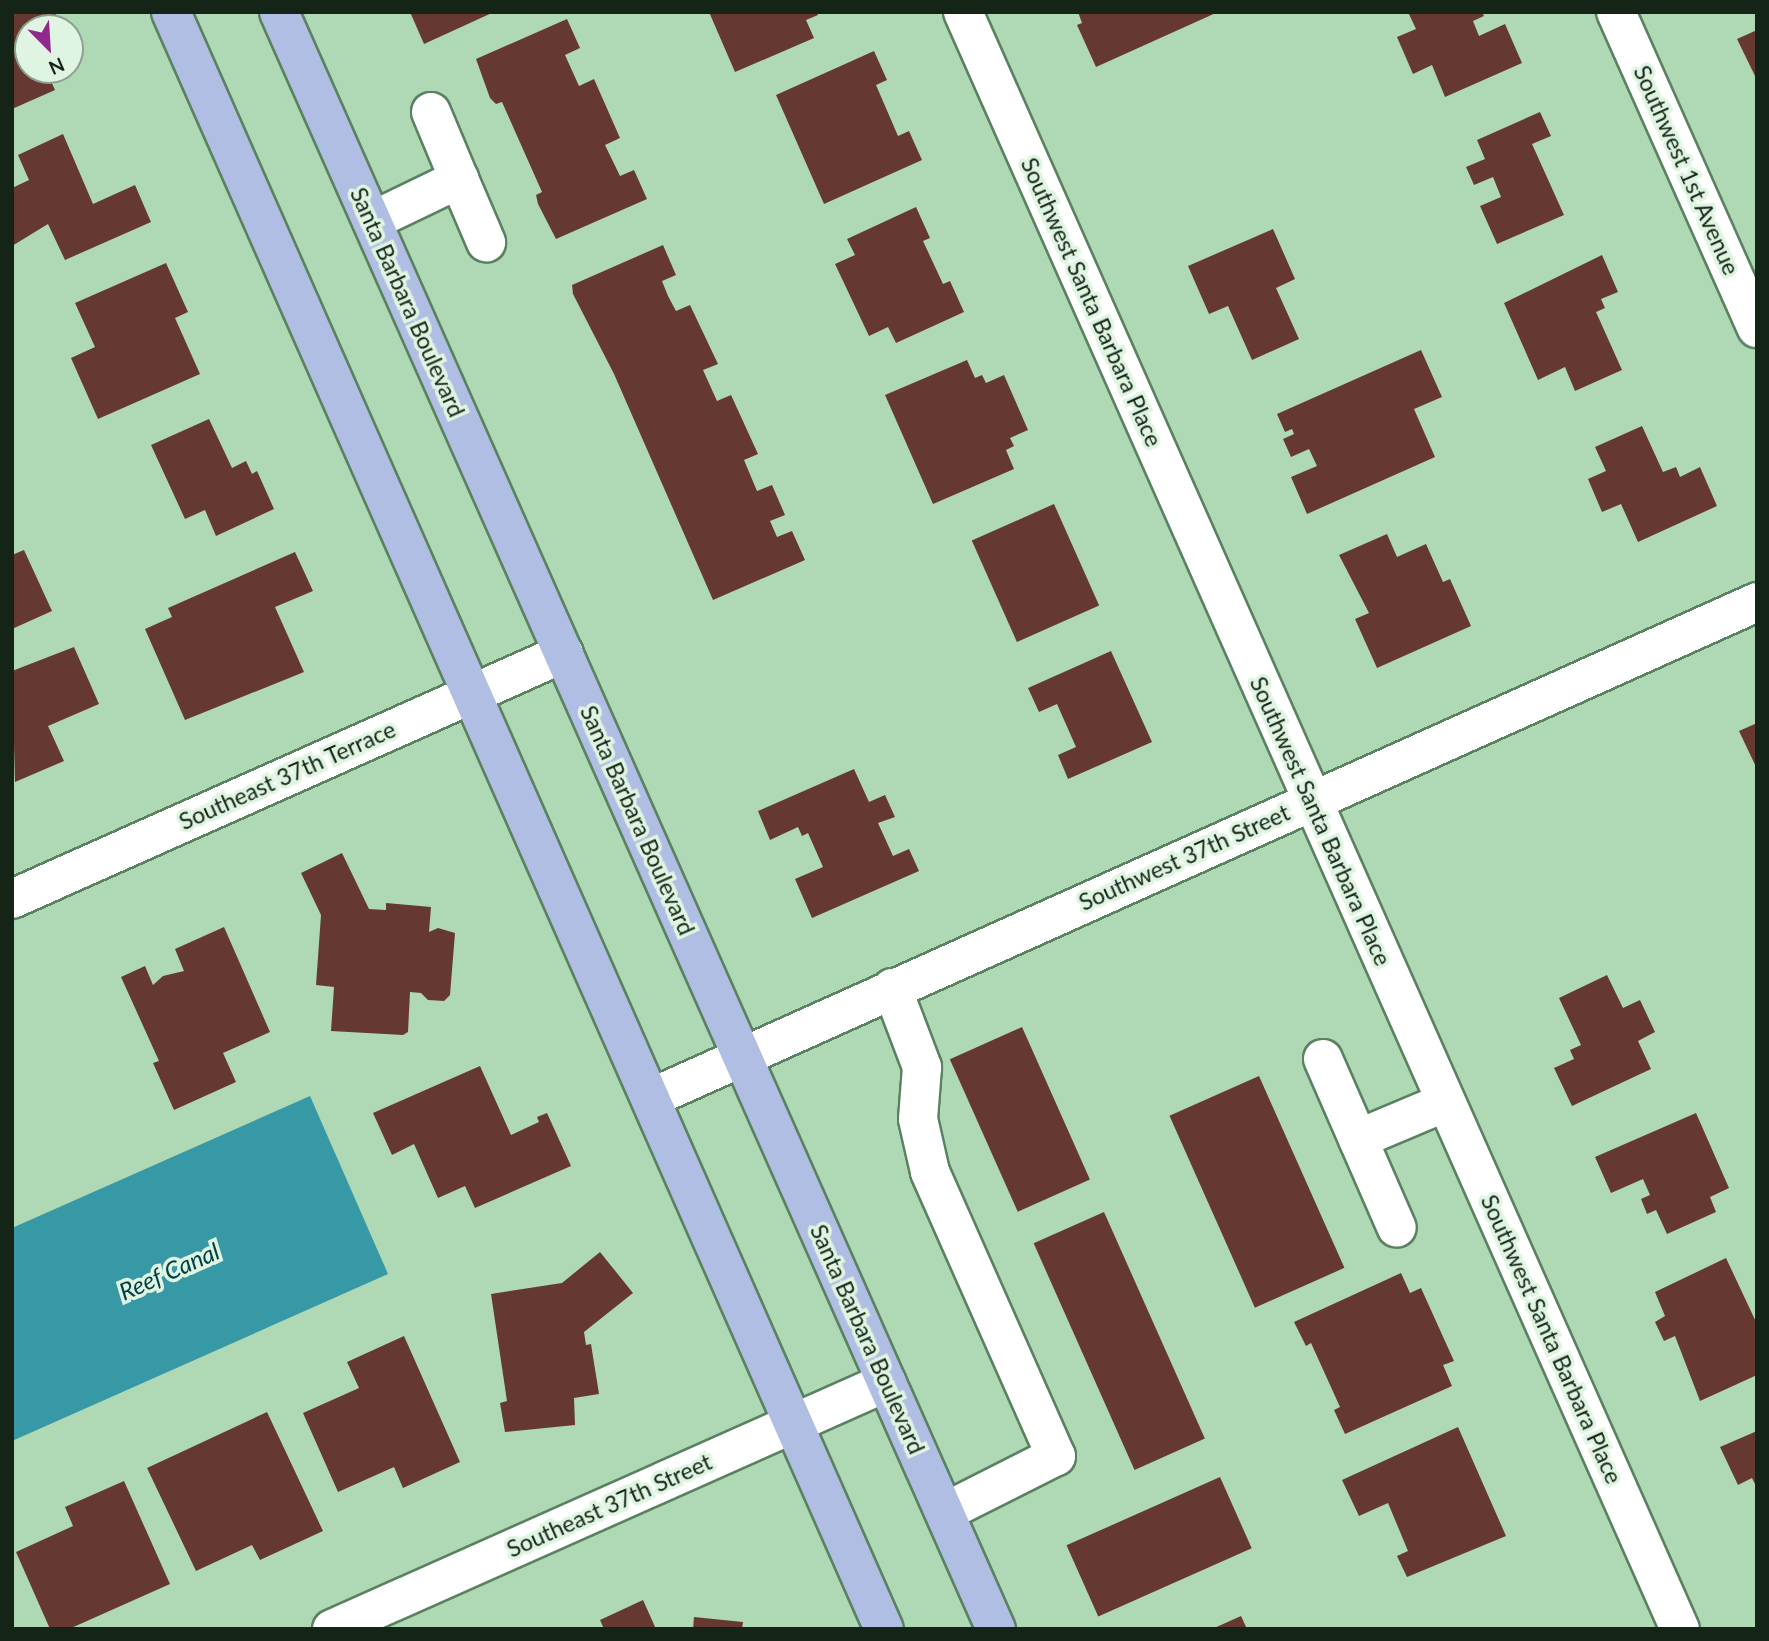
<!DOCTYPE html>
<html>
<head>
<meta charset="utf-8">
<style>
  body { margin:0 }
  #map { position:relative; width:1769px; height:1641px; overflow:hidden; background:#afd9b5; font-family:Lato,sans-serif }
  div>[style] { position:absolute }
  .water>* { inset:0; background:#3798a6 }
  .building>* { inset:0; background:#663832; transform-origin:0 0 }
  .roads { filter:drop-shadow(2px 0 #5a8160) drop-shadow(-2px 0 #5a8160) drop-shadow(0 2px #5a8160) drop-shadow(0 -2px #5a8160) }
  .minor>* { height:38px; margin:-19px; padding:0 19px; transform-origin:19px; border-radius:19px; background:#fff }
  .major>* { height:38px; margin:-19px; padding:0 19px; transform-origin:19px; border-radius:19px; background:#b1bee3 }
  span { translate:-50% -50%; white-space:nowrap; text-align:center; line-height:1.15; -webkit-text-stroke:7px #dff4e1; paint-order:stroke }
  .street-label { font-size:23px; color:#142416 }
  .water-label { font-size:24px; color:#024048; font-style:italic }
  .frame { position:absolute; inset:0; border:14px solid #142416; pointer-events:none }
  .north { position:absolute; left:14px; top:14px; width:70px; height:70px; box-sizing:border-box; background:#dff4e1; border:2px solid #8ea190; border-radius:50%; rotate:156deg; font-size:19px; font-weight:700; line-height:28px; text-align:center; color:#142416 }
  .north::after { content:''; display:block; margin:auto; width:24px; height:32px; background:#90288d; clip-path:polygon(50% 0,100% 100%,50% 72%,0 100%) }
</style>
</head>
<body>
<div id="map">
  <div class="water">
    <div style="clip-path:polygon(310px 1096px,388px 1274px,12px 1441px,12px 1228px)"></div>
  </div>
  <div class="building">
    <div style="clip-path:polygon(12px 12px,55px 12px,57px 17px,28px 28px,28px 70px,46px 70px,55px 90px,12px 109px)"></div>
    <div style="clip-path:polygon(410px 12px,494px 12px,424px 44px)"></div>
    <div style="clip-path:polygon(709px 12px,817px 12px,818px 15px,806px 20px,814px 38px,735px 72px)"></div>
    <div style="clip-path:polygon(1078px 12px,1218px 12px,1096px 67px,1077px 25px,1082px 23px)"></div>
    <div style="clip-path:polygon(1408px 12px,1482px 12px,1484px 16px,1473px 21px,1479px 36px,1505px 24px,1522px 63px,1445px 97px,1432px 65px,1413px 74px,1397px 37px,1416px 29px)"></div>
    <div style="clip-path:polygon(567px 19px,580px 48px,565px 55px,579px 86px,594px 79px,620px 138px,605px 145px,620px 176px,634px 170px,647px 199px,556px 239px,538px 204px,536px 195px,542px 192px,502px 102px,496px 104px,490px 98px,476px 59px)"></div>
    <div style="clip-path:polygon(1757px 30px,1757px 80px,1737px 39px)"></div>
    <div style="clip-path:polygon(874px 51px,887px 80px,876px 85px,898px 136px,909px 131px,922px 160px,824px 204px,776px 95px)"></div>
    <div style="clip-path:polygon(1540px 112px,1551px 136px,1532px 144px,1564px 215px,1497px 244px,1480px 206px,1501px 197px,1493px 177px,1474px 185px,1466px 167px,1485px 159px,1477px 140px)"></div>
    <div style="clip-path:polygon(63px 134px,93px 204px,135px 185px,151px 222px,65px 260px,48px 224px,12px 246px,12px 188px,29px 180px,18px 155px)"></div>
    <div style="clip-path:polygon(916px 207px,930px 238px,923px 241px,943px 284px,950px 281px,964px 312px,896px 343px,888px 327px,869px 336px,835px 264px,855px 255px,847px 239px)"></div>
    <div style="clip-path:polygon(1273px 229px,1295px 279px,1276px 288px,1299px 339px,1252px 360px,1228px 306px,1209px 314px,1188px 266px)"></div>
    <div style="clip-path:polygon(663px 245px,676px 275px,662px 281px,668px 296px,676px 311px,690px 305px,718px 364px,703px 370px,717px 401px,731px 395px,758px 454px,744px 460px,757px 491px,772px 485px,785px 515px,770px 521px,777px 537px,792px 531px,805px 560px,713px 600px,614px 374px,573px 294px,572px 285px)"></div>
    <div style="clip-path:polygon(1602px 255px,1618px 292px,1601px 299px,1605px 308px,1596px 312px,1622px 370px,1575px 391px,1565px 367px,1538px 380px,1504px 303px)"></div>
    <div style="clip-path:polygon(166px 263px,188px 312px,175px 318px,200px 374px,98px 419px,71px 358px,95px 347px,75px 303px)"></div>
    <div style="clip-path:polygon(1421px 350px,1442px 397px,1414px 409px,1435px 457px,1307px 514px,1291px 477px,1317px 466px,1309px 449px,1291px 457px,1283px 439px,1294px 434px,1292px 429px,1285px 432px,1277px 414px)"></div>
    <div style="clip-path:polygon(967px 360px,975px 378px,982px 375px,986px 383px,1004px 375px,1028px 430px,1010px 438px,1014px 446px,1006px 450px,1014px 469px,933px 504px,885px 395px)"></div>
    <div style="clip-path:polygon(209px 419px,232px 468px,246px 461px,252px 474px,257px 471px,274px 509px,216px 536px,205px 510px,185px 519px,151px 445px)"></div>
    <div style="clip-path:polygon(1642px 426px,1663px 472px,1676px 467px,1680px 477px,1700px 467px,1717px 506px,1638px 542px,1621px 504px,1602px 512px,1588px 479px,1606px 471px,1595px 447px)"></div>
    <div style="left:1054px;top:504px;width:111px;height:90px;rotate:66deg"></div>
    <div style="clip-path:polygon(1387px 534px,1397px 557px,1426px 544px,1443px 582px,1450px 579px,1471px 626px,1377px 668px,1355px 619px,1369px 613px,1339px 555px)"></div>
    <div style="clip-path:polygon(24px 550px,52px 611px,12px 629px,12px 555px)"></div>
    <div style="clip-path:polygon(295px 552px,313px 591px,275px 607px,304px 672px,185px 720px,145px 629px,172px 617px,168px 608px)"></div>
    <div style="clip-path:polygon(74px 647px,99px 704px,48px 726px,64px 761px,15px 782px,12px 671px)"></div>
    <div style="clip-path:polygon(1111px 651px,1152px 742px,1068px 779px,1058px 755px,1076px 747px,1057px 704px,1039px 712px,1028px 688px)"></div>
    <div style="clip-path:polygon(1757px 723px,1757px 769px,1739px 731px)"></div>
    <div style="clip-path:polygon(854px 769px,869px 802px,885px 795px,895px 817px,878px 823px,893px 856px,909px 849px,919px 871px,812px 918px,795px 879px,823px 867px,808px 833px,802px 836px,798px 827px,770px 840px,758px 811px)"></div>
    <div style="clip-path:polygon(342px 853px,369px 909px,386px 910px,386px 903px,431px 907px,429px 932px,438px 928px,455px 933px,450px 995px,444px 1001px,428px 1000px,421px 993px,410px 992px,408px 1032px,403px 1035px,331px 1031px,334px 987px,316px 985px,321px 915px,301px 873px)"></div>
    <div style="clip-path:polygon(224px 927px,270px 1032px,223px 1053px,236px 1082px,174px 1110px,153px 1063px,159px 1061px,121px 977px,145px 966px,153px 985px,163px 976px,184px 971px,175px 949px)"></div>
    <div style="clip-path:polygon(1607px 975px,1623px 1008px,1640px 1000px,1655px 1032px,1638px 1041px,1651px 1069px,1572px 1106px,1554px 1068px,1574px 1059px,1570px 1050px,1581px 1045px,1559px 998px)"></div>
    <div style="left:1022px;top:1027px;width:167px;height:79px;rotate:66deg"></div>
    <div style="clip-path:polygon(480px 1066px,511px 1135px,539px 1122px,537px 1117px,547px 1113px,571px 1166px,475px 1208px,465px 1186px,438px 1198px,414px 1144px,392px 1155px,373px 1113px)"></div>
    <div style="left:1259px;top:1076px;width:210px;height:98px;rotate:66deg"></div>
    <div style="clip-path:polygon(1696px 1113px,1729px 1188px,1710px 1197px,1716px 1212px,1667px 1234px,1656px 1210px,1647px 1214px,1641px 1199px,1650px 1195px,1643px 1179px,1611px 1193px,1595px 1157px)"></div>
    <div style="left:1104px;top:1212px;width:248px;height:77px;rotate:66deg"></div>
    <div style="clip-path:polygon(600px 1252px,633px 1293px,584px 1332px,586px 1345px,591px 1344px,599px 1394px,574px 1398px,575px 1425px,505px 1432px,500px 1403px,507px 1401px,491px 1294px,562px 1283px)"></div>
    <div style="clip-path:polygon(1726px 1258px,1757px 1324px,1757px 1375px,1700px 1401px,1675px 1336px,1664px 1341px,1655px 1322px,1665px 1316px,1655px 1292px)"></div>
    <div style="clip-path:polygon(1401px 1273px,1410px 1293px,1421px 1288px,1454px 1361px,1443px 1365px,1452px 1386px,1345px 1434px,1334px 1410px,1340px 1407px,1311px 1343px,1306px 1346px,1294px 1322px)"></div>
    <div style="clip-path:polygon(404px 1336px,460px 1462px,403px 1488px,394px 1467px,338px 1492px,303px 1413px,359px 1388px,347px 1362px)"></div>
    <div style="clip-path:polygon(267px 1412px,323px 1531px,260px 1560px,252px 1545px,196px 1571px,147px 1468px)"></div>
    <div style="clip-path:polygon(1458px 1427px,1506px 1536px,1407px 1577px,1397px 1556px,1408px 1551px,1388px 1503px,1359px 1516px,1342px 1480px)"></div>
    <div style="clip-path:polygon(1757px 1431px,1757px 1488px,1752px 1478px,1738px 1485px,1720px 1447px)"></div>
    <div style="left:1220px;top:1477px;width:78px;height:168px;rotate:66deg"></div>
    <div style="clip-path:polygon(124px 1481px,170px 1584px,69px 1629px,50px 1629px,16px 1552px,73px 1526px,65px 1507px)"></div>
    <div style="clip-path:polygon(643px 1600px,656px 1629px,604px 1629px,600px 1620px)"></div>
    <div style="clip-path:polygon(1241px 1616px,1247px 1629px,1212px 1629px)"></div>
    <div style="clip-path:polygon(694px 1617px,743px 1622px,742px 1629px,693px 1629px)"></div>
  </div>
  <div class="roads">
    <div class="minor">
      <div style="left:963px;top:12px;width:1769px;rotate:66.09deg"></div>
      <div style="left:1616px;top:12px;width:346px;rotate:66deg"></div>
      <div style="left:431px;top:112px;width:73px;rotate:67.3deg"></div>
      <div style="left:372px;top:221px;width:97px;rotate:-25.8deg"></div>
      <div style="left:459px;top:179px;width:69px;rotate:66.8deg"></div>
      <div style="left:12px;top:899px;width:604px;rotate:-24.02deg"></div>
      <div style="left:892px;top:988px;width:85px;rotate:69.2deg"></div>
      <div style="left:922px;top:1067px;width:52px;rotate:94.4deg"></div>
      <div style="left:918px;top:1119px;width:54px;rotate:77.2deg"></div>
      <div style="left:930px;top:1172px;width:311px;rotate:66.1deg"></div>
      <div style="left:1056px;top:1456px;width:124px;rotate:153.2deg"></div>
      <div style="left:1323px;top:1059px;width:184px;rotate:66.4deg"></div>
      <div style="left:651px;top:1098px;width:1212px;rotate:-24.15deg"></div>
      <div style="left:1358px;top:1139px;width:95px;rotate:-22.8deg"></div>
      <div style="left:332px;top:1629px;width:607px;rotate:-23.99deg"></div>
    </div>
    <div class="major">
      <div style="left:171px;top:12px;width:1767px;rotate:66.21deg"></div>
      <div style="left:279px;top:12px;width:1769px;rotate:66.09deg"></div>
    </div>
  </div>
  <div class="street-label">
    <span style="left:1687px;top:170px;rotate:66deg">Southwest 1st Avenue</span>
    <span style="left:408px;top:302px;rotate:66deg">Santa Barbara Boulevard</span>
    <span style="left:1092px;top:302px;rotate:66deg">Southwest Santa Barbara Place</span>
    <span style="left:287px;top:775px;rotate:-24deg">Southeast 37th Terrace</span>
    <span style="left:638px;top:820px;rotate:66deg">Santa Barbara Boulevard</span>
    <span style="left:1321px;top:821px;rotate:66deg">Southwest Santa Barbara Place</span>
    <span style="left:1184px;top:857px;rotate:-24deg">Southwest 37th Street</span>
    <span style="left:868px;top:1339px;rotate:66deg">Santa Barbara Boulevard</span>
    <span style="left:1552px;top:1339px;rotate:66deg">Southwest Santa Barbara Place</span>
    <span style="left:609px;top:1505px;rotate:-24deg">Southeast 37th Street</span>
  </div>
  <div class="water-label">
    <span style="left:169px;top:1271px;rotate:-24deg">Reef Canal</span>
  </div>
  <div class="frame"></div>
  <div class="north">N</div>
</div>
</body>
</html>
